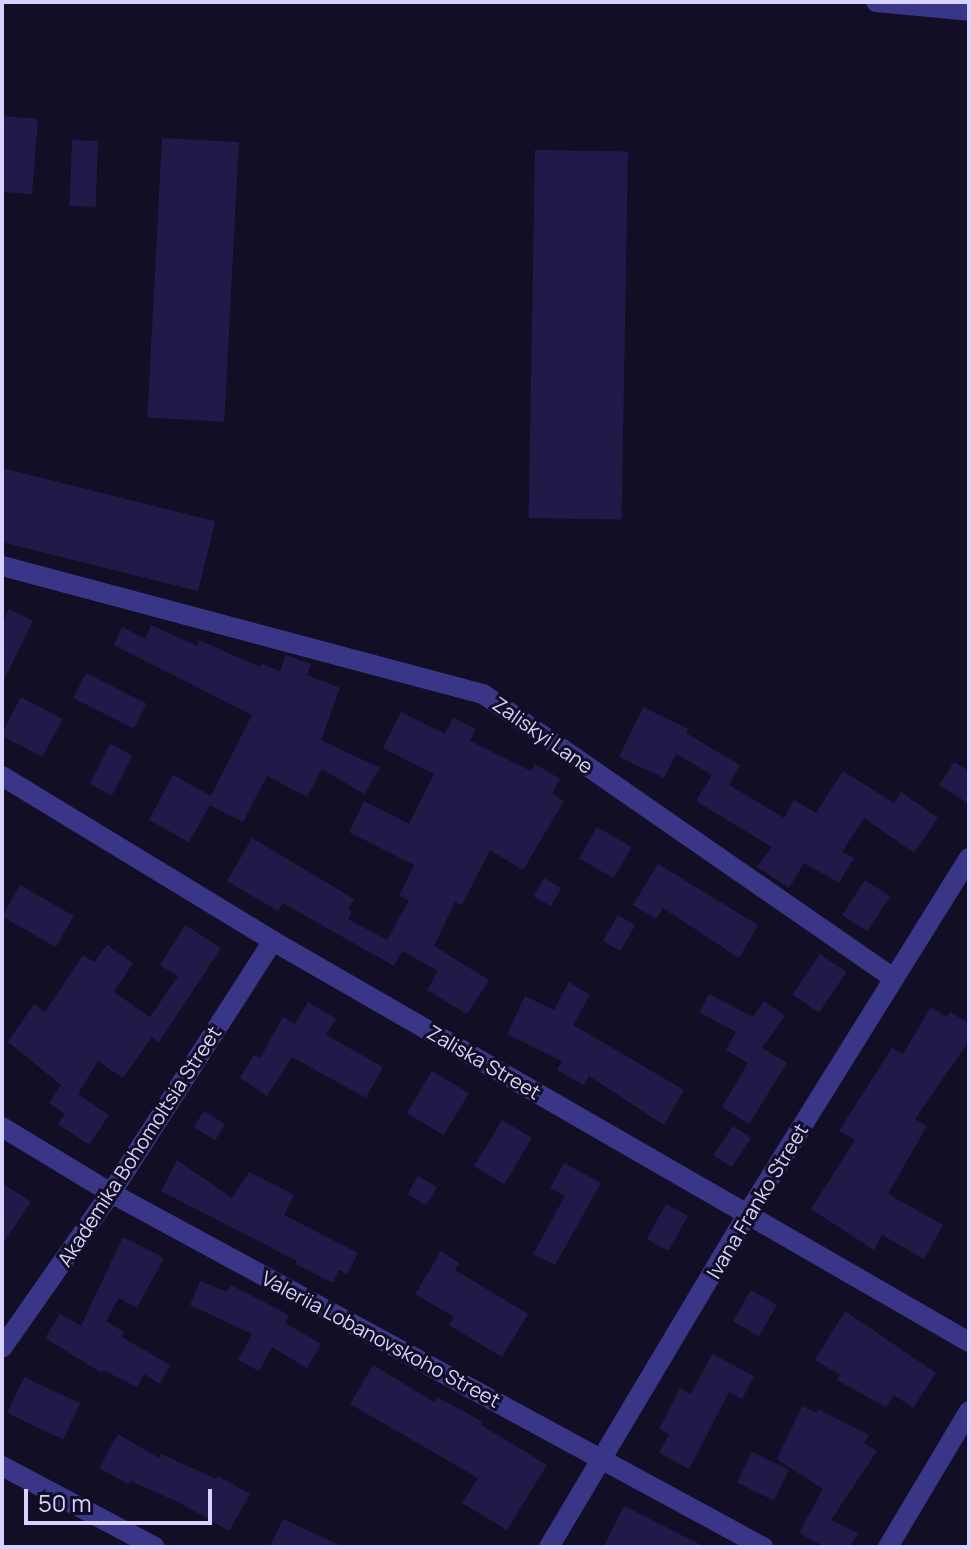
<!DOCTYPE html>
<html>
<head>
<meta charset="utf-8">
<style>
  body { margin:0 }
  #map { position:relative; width:971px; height:1549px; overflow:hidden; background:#120e26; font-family:Manrope,sans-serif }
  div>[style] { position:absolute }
  .building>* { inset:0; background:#221948; transform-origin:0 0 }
  .minor>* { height:20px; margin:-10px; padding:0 10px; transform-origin:10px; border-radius:10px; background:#3a3687 }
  span { translate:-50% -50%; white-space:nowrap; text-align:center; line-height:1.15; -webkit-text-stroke:6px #120e26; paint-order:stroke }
  .street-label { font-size:20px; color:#d8d2ff }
  .frame { position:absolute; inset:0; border:4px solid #d8d2ff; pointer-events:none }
  .scale { position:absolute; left:24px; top:1489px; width:188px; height:36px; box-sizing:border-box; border:4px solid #d8d2ff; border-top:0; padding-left:10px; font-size:24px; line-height:28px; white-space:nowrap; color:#d8d2ff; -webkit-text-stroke:6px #120e26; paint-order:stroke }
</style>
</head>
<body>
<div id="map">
  <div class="building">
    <div style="clip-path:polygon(2px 116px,38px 119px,32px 194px,2px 192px)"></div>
    <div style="left:162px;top:138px;width:77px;height:280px;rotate:3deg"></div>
    <div style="left:72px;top:140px;width:26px;height:66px;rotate:2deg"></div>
    <div style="left:535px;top:150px;width:93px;height:368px;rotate:1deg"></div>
    <div style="left:2px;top:468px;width:220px;height:72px;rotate:14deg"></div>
    <div style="clip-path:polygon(9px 609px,33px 621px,2px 684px,2px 624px)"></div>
    <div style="clip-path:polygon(151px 625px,197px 646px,199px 640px,260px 667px,262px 664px,280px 671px,286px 655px,311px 664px,307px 675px,340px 688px,321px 740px,380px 768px,364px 794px,322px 769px,307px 797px,267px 776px,243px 822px,210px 805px,189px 842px,149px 820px,173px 775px,211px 796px,252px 715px,114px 645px,122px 627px,145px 639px)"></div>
    <div style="left:86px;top:673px;width:68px;height:28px;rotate:27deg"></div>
    <div style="left:21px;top:697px;width:47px;height:43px;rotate:28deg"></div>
    <div style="clip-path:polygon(643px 707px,688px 729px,686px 733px,740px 765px,729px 785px,784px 818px,794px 800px,816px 813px,843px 771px,894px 803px,901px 792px,938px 818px,914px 853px,864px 818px,842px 852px,854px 858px,839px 883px,804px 863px,789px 888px,757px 867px,772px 847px,696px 801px,712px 775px,676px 754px,664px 778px,619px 757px)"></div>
    <div style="clip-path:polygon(401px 712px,445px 734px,453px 718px,476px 729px,470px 741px,531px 771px,535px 764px,560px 779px,552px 794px,564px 801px,523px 870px,490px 850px,462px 905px,455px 902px,434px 946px,489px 980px,467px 1014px,427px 990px,438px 971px,402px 951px,394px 966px,283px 903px,278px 911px,227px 881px,252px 838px,354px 899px,348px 910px,352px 912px,348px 919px,387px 940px,409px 900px,399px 896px,414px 865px,349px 832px,364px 801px,409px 824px,434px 774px,383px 748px)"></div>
    <div style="left:110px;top:744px;width:25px;height:45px;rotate:27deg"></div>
    <div style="clip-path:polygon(954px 762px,969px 771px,969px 804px,939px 785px)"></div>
    <div style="left:597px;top:827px;width:40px;height:36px;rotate:30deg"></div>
    <div style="clip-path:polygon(658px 864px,758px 925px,739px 958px,663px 908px,656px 919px,633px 905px)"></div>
    <div style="left:544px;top:878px;width:20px;height:21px;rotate:30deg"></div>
    <div style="left:865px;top:880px;width:30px;height:42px;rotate:33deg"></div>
    <div style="left:20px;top:885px;width:62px;height:36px;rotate:30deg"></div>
    <div style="left:618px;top:915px;width:20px;height:30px;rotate:30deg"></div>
    <div style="clip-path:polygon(185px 925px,221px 948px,159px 1042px,152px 1037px,123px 1078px,98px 1061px,78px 1094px,109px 1115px,89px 1145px,58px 1124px,65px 1114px,49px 1103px,61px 1085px,8px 1042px,34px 1004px,45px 1012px,83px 955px,94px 962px,107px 945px,133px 963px,114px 992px,150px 1017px,178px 976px,160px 965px)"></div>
    <div style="left:820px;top:954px;width:32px;height:49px;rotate:34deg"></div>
    <div style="clip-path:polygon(569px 982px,590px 995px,573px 1025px,684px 1090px,664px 1125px,589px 1076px,584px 1085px,557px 1070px,562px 1061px,507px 1034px,525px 996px,554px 1010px)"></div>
    <div style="clip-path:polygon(709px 994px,753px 1017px,764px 1001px,785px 1016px,762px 1048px,787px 1063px,749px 1124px,722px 1107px,748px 1063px,726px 1050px,736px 1032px,699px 1012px)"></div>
    <div style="clip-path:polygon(308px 1002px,336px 1019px,326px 1035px,383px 1067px,366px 1098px,292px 1057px,267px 1096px,240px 1078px,254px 1055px,260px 1058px,283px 1017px,295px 1024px)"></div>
    <div style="clip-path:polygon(931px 1007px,947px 1017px,950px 1012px,969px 1023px,969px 1041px,915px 1119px,927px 1126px,888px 1194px,943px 1225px,924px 1259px,882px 1235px,874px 1250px,811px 1209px,855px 1140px,839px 1131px,849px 1115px,892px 1048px,903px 1054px)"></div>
    <div style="left:432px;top:1071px;width:43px;height:49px;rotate:31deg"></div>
    <div style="left:204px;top:1111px;width:25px;height:19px;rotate:32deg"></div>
    <div style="left:502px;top:1120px;width:35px;height:54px;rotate:31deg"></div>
    <div style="left:733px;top:1126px;width:22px;height:35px;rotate:34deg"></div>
    <div style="clip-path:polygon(177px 1160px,232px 1198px,249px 1172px,294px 1195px,284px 1215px,358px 1253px,347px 1274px,339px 1270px,333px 1283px,296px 1264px,297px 1261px,161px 1191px)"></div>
    <div style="clip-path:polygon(564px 1163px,601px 1183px,555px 1265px,533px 1254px,565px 1196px,550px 1188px)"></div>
    <div style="left:418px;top:1176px;width:22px;height:21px;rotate:30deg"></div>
    <div style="clip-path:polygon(2px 1183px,31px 1202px,2px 1245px)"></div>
    <div style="left:666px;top:1204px;width:25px;height:40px;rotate:29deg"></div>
    <div style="clip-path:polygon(123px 1237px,164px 1258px,137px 1308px,119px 1298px,106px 1321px,124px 1332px,122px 1337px,170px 1365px,160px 1384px,144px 1374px,137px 1387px,103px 1370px,102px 1373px,45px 1338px,60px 1314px,81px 1326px)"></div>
    <div style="clip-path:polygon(441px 1251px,459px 1263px,455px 1270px,528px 1314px,502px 1357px,449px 1325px,454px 1317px,415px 1294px)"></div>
    <div style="clip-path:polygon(200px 1281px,227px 1292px,231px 1285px,289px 1315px,285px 1323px,321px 1344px,307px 1368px,272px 1347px,259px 1371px,238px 1360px,252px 1334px,190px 1305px)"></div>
    <div style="left:751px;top:1290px;width:30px;height:36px;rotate:30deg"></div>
    <div style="clip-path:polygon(845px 1311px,936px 1373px,913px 1408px,894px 1395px,886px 1407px,837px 1380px,840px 1375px,815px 1360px)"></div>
    <div style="clip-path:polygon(712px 1354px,754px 1376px,742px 1399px,729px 1392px,689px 1469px,659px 1453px,669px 1434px,659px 1429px,680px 1388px,691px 1394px)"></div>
    <div style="clip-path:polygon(373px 1365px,434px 1402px,437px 1397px,483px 1422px,481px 1425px,547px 1465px,507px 1530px,462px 1503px,478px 1478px,350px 1404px)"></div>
    <div style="left:24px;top:1377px;width:62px;height:40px;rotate:25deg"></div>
    <div style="clip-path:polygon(802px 1406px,816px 1413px,818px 1409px,869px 1435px,864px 1443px,877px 1451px,831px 1520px,858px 1533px,850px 1547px,825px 1547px,799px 1533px,823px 1489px,777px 1459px)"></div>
    <div style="clip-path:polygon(118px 1434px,159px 1458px,161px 1454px,216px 1479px,218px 1476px,250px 1494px,229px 1531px,180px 1503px,131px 1481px,128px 1484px,99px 1468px)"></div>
    <div style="left:752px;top:1452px;width:41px;height:34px;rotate:26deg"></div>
    <div style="clip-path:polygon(624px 1506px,705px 1547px,603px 1547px)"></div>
    <div style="clip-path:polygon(283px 1519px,344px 1547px,270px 1547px)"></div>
  </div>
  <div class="minor">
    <div style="left:876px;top:2px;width:93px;rotate:5.5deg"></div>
    <div style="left:2px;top:566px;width:498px;rotate:14.9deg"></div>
    <div style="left:483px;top:694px;width:499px;rotate:34.7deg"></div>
    <div style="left:2px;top:776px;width:317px;rotate:31.3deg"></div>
    <div style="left:273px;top:941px;width:803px;rotate:29.95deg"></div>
    <div style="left:2px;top:1127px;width:127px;rotate:31.2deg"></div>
    <div style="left:111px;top:1193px;width:742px;rotate:28.5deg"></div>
    <div style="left:2px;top:1348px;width:189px;rotate:-54.9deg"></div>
    <div style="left:111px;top:1193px;width:300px;rotate:-57.3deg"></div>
    <div style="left:2px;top:1466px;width:173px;rotate:27.9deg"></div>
    <div style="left:549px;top:1547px;width:389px;rotate:-59.2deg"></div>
    <div style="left:748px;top:1213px;width:418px;rotate:-58.1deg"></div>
    <div style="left:888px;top:1547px;width:158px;rotate:-59.2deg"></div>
  </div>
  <div class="street-label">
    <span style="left:543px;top:735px;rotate:35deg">Zaliskyi Lane</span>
    <span style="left:484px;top:1062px;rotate:30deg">Zaliska Street</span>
    <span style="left:139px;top:1146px;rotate:-57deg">Akademika Bohomoltsia Street</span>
    <span style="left:757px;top:1201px;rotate:-59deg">Ivana Franko Street</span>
    <span style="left:381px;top:1339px;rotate:28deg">Valeriia Lobanovskoho Street</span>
  </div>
  <div class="frame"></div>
  <div class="scale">50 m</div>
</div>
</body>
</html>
